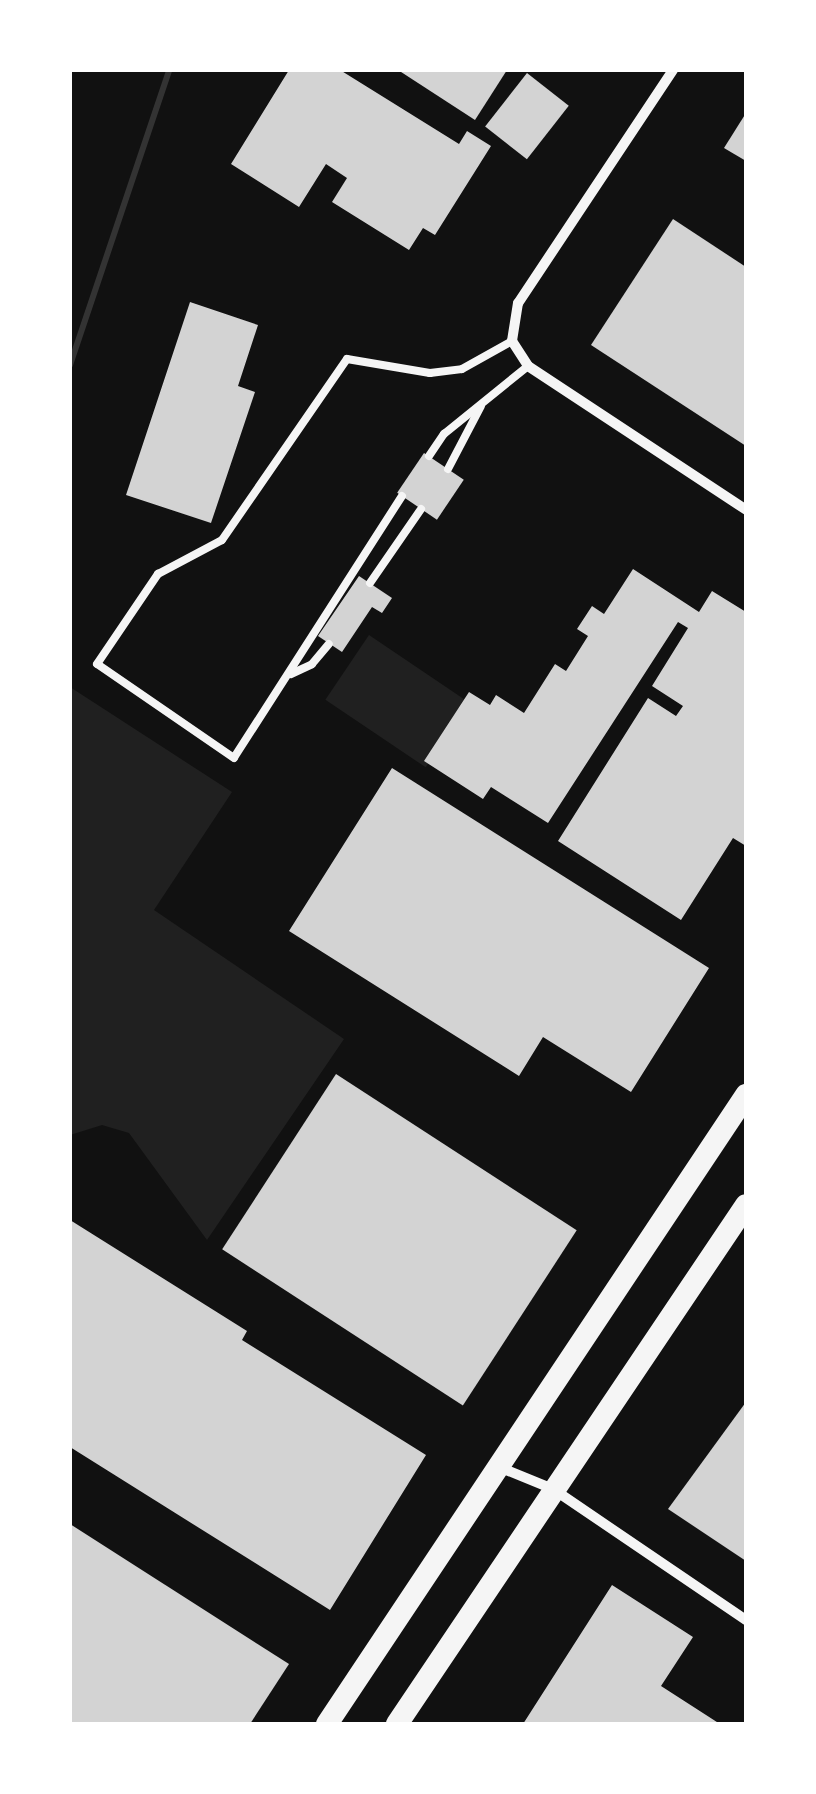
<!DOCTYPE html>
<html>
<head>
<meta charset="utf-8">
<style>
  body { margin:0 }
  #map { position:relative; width:816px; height:1794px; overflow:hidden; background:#111; font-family:Quicksand,sans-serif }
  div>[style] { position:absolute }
  .green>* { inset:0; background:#202020; transform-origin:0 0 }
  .stream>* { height:6px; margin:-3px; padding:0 3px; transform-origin:3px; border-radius:3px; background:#333 }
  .building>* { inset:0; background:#d3d3d3; transform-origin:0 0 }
  .service>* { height:8px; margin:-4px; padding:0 4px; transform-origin:4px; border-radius:4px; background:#f5f5f5 }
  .minor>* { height:10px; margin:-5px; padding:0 5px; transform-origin:5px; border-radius:5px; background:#f5f5f5 }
  .primary>* { height:22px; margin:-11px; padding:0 11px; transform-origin:11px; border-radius:11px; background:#f5f5f5 }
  span { translate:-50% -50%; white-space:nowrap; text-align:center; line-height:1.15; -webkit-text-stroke:8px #fff; paint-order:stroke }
  .frame { position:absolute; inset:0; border:72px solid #fff; pointer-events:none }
</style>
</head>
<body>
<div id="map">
  <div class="green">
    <div style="left:369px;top:635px;width:121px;height:78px;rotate:34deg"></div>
    <div style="clip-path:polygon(70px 687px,232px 792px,154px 910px,344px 1039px,207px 1240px,129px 1133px,102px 1125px,70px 1135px)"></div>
  </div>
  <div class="stream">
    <div style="left:70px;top:365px;width:311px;rotate:-71.4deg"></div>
  </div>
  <div class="building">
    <div style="clip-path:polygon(289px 70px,340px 70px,459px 144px,467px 131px,491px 146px,435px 235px,423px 228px,409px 250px,332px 202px,347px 178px,326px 164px,299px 207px,231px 164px)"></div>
    <div style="clip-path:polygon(398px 70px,507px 70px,475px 120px)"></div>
    <div style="left:527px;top:73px;width:53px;height:68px;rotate:38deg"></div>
    <div style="clip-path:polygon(746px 113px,746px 161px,724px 148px)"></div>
    <div style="clip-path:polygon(673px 219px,746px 267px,746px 446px,591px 345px)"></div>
    <div style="clip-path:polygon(190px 302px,258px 325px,238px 386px,255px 392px,211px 523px,126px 495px)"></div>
    <div style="left:424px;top:453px;width:48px;height:48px;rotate:34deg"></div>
    <div style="clip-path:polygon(633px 569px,699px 612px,712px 591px,746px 612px,746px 846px,733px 838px,681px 920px,558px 841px,648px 698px,676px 716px,683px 706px,652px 686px,688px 628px,678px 622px,548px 823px,491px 787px,483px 799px,424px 761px,469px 692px,490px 705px,496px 695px,524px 713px,555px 664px,566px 671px,588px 636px,577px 629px,592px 606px,604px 614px)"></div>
    <div style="clip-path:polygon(359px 576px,392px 598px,382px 613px,372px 607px,342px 652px,318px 636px)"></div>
    <div style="clip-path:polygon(392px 768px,709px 968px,631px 1092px,543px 1037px,519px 1076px,289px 931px)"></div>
    <div style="left:336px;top:1074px;width:287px;height:209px;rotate:33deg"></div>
    <div style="clip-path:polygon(70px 1220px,247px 1331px,242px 1340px,426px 1455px,330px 1610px,70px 1447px)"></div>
    <div style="clip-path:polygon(746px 1402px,746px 1561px,668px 1509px)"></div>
    <div style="clip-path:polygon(70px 1524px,289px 1664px,250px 1724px,70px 1724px)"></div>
    <div style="clip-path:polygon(612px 1585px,693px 1637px,661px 1686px,720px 1724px,523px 1724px)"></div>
  </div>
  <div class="service">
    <div style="left:429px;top:456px;width:27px;rotate:-56deg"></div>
    <div style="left:444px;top:434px;width:108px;rotate:-39deg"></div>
    <div style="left:448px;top:469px;width:71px;rotate:-62.4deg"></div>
    <div style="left:402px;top:496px;width:311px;rotate:122.7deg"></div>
    <div style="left:234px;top:758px;width:166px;rotate:-145.5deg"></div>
    <div style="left:97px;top:664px;width:109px;rotate:-55.9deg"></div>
    <div style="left:158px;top:574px;width:72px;rotate:-28deg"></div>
    <div style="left:222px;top:540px;width:220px;rotate:-55.4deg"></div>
    <div style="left:347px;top:359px;width:84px;rotate:9.6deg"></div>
    <div style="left:430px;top:373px;width:32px;rotate:-7deg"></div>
    <div style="left:462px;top:369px;width:57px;rotate:-29.2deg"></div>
    <div style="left:370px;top:583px;width:90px;rotate:-55.4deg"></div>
    <div style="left:291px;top:674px;width:23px;rotate:-25deg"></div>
    <div style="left:312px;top:664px;width:26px;rotate:-50deg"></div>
  </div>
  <div class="minor">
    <div style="left:673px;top:70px;width:280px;rotate:123.6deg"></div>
    <div style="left:518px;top:303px;width:38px;rotate:99deg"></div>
    <div style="left:512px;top:341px;width:30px;rotate:57deg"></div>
    <div style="left:528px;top:366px;width:261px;rotate:33.4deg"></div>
    <div style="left:499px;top:1467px;width:58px;rotate:22.2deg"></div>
    <div style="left:553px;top:1489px;width:233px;rotate:34.2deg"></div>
  </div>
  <div class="primary">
    <div style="left:327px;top:1724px;width:756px;rotate:-56.33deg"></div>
    <div style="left:397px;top:1724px;width:625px;rotate:-56.08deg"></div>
  </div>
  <div class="frame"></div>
</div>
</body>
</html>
